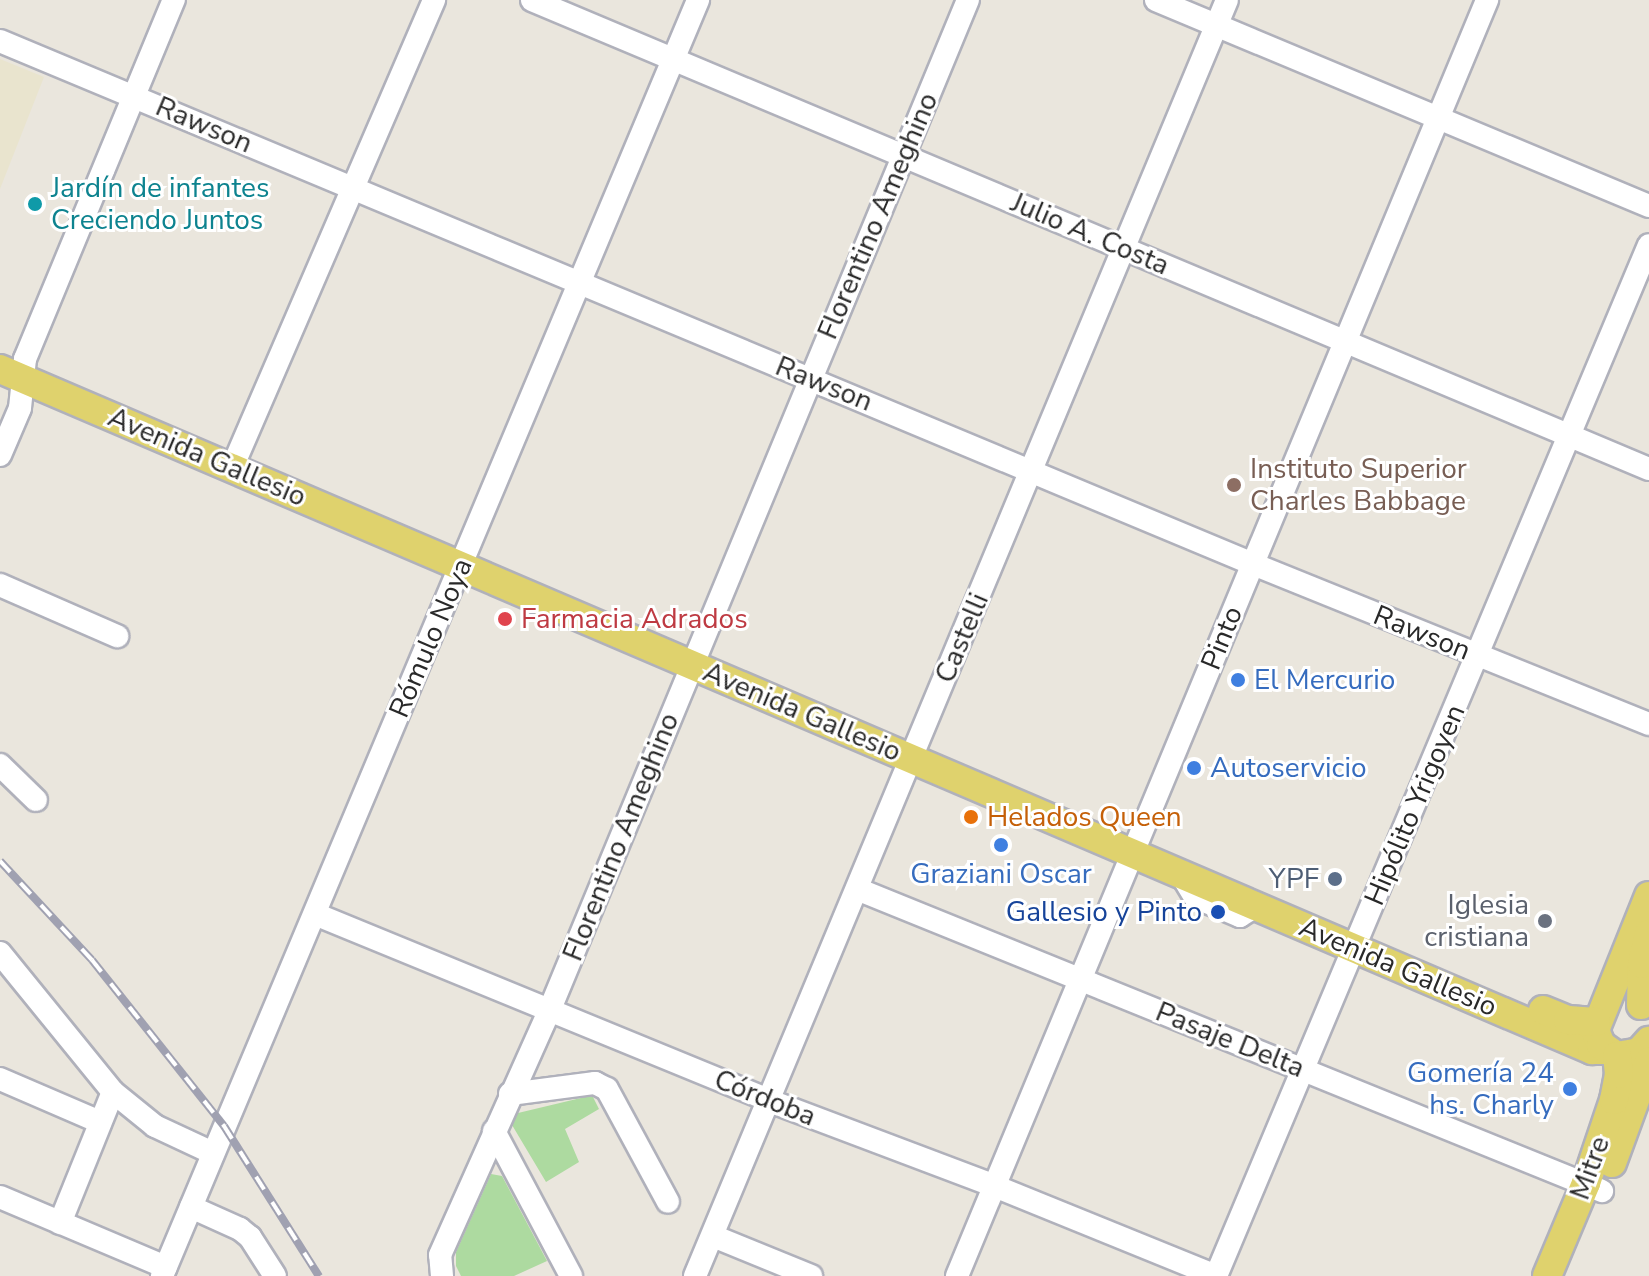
<!DOCTYPE html>
<html>
<head>
<meta charset="utf-8">
<style>
  body { margin:0 }
  #map { position:relative; width:1649px; height:1276px; overflow:hidden; background:#eae6dd; font-family:"Nunito Sans",sans-serif }
  div>[style] { position:absolute }
  .education>* { inset:0; background:#e9e4ce }
  .green>* { inset:0; background:#addaa0 }
  .roads { filter:drop-shadow(2px 0 #b0b1bb) drop-shadow(-2px 0 #b0b1bb) drop-shadow(0 2px #b0b1bb) drop-shadow(0 -2px #b0b1bb) }
  .minor>* { height:22px; margin:-11px; padding:0 11px; transform-origin:11px; border-radius:11px; background:#fff }
  .major>* { height:28px; margin:-14px; padding:0 14px; transform-origin:14px; border-radius:14px; background:#dfd26d }
  .rail>* { height:8px; margin-top:-4px; transform-origin:0; background:repeating-linear-gradient(90deg,#fff 0 15px,#a0a1b1 0 30px); box-sizing:border-box; border-block:2px solid #a0a1b1 }
  .dots>* { width:22px; height:22px; translate:-50% -50%; box-sizing:border-box; border:4px solid #fff; border-radius:50% }
  span { translate:-50% -50%; white-space:nowrap; text-align:center; line-height:1.15; -webkit-text-stroke:6px #fff; paint-order:stroke }
  .street-label { font-size:28px; color:#292929 }
  .culture-label { font-size:28px; color:#0d838f }
  .left { translate:0 -50%; text-align:left }
  .education-label { font-size:28px; color:#785e54 }
  .health-label { font-size:28px; color:#be3a42 }
  .shop-label { font-size:28px; color:#366cbe }
  .right { translate:-100% -50%; text-align:right }
  .food-label { font-size:28px; color:#c56008 }
  .service-label { font-size:28px; color:#4e5e75 }
  .worship-label { font-size:28px; color:#5b616d }
  .transit-label { font-size:28px; color:#164399 }
</style>
</head>
<body>
<div id="map">
  <div class="education">
    <div style="clip-path:polygon(0 59px,44px 77px,0 189px)"></div>
  </div>
  <div class="green">
    <div style="clip-path:polygon(585px 1097px,593px 1097px,599px 1109px,565px 1129px,579px 1162px,546px 1182px,512px 1125px,518px 1113px)"></div>
    <div style="clip-path:polygon(491px 1174px,502px 1176px,547px 1261px,514px 1276px,461px 1276px,456px 1266px,456px 1252px)"></div>
  </div>
  <div class="roads">
    <div class="minor">
      <div style="left:532px;top:0;width:1211px;rotate:22.78deg"></div>
      <div style="left:1156px;top:0;width:534px;rotate:22.68deg"></div>
      <div style="left:0;top:41px;width:1358px;rotate:22.66deg"></div>
      <div style="left:1253px;top:564px;width:427px;rotate:22deg"></div>
      <div style="left:0;top:455px;width:51px;rotate:-66.9deg"></div>
      <div style="left:20px;top:408px;width:49px;rotate:-84.2deg"></div>
      <div style="left:25px;top:359px;width:389px;rotate:-67.5deg"></div>
      <div style="left:232px;top:468px;width:510px;rotate:-66.65deg"></div>
      <div style="left:0;top:585px;width:128px;rotate:23.6deg"></div>
      <div style="left:0;top:765px;width:50px;rotate:44.2deg"></div>
      <div style="left:1181px;top:874px;width:27px;rotate:59deg"></div>
      <div style="left:1195px;top:897px;width:49px;rotate:22.9deg"></div>
      <div style="left:1240px;top:916px;width:19px;rotate:-32deg"></div>
      <div style="left:857px;top:889px;width:804px;rotate:22.07deg"></div>
      <div style="left:315px;top:914px;width:492px;rotate:22.3deg"></div>
      <div style="left:770px;top:1101px;width:237px;rotate:20.7deg"></div>
      <div style="left:992px;top:1185px;width:242px;rotate:22.1deg"></div>
      <div style="left:0;top:953px;width:179px;rotate:50.9deg"></div>
      <div style="left:113px;top:1092px;width:54px;rotate:39deg"></div>
      <div style="left:155px;top:1126px;width:64px;rotate:25deg"></div>
      <div style="left:0;top:1079px;width:109px;rotate:23.3deg"></div>
      <div style="left:510px;top:1094px;width:86px;rotate:-7.4deg"></div>
      <div style="left:595px;top:1083px;width:13px;rotate:27deg"></div>
      <div style="left:607px;top:1089px;width:128px;rotate:61.6deg"></div>
      <div style="left:494px;top:1131px;width:164px;rotate:62deg"></div>
      <div style="left:0;top:1197px;width:180px;rotate:22.9deg"></div>
      <div style="left:191px;top:1207px;width:54px;rotate:24.2deg"></div>
      <div style="left:240px;top:1229px;width:13px;rotate:39deg"></div>
      <div style="left:250px;top:1237px;width:46px;rotate:57.3deg"></div>
      <div style="left:60px;top:1223px;width:141px;rotate:-68deg"></div>
      <div style="left:713px;top:1236px;width:106px;rotate:22.2deg"></div>
      <div style="left:162px;top:1276px;width:1384px;rotate:-67.21deg"></div>
      <div style="left:442px;top:1276px;width:21px;rotate:-95deg"></div>
      <div style="left:440px;top:1255px;width:269px;rotate:-65.9deg"></div>
      <div style="left:550px;top:1009px;width:1092px;rotate:-67.5deg"></div>
      <div style="left:695px;top:1276px;width:1382px;rotate:-67.37deg"></div>
      <div style="left:957px;top:1276px;width:1382px;rotate:-67.44deg"></div>
      <div style="left:1216px;top:1276px;width:1118px;rotate:-67.22deg"></div>
    </div>
    <div class="major">
      <div style="left:0;top:369px;width:1732px;rotate:23.16deg"></div>
      <div style="left:1592px;top:1050px;width:14px"></div>
      <div style="left:1649px;top:896px;width:144px;rotate:111.9deg"></div>
      <div style="left:1595px;top:1030px;width:16px;rotate:68deg"></div>
      <div style="left:1601px;top:1045px;width:19px;rotate:35deg"></div>
      <div style="left:1617px;top:1056px;width:22px;rotate:-10deg"></div>
      <div style="left:1639px;top:1052px;width:15px;rotate:-48deg"></div>
      <div style="left:1641px;top:1005px;width:41px;rotate:-88.6deg"></div>
      <div style="left:1642px;top:964px;width:31px;rotate:-77deg"></div>
      <div style="left:1543px;top:1010px;width:27px;rotate:22deg"></div>
      <div style="left:1568px;top:1020px;width:28px;rotate:4deg"></div>
      <div style="left:1612px;top:1163px;width:108px;rotate:-69.9deg"></div>
      <div style="left:1547px;top:1276px;width:101px;rotate:-67.2deg"></div>
      <div style="left:1586px;top:1183px;width:88px;rotate:-71.4deg"></div>
      <div style="left:1614px;top:1100px;width:26px;rotate:-79deg"></div>
      <div style="left:1619px;top:1074px;width:18px;rotate:-96deg"></div>
    </div>
  </div>
  <div class="rail">
    <div style="left:0;top:861px;width:135px;rotate:47.1deg"></div>
    <div style="left:92px;top:960px;width:212px;rotate:51.5deg"></div>
    <div style="left:224px;top:1126px;width:178px;rotate:57.7deg"></div>
  </div>
  <div class="dots">
    <div style="left:35px;top:204px;background:#0f9aa8"></div>
    <div style="left:1234px;top:485px;background:#8d6e63"></div>
    <div style="left:505px;top:619px;background:#e0444e"></div>
    <div style="left:1238px;top:680px;background:#3f7fe0"></div>
    <div style="left:1194px;top:768px;background:#3f7fe0"></div>
    <div style="left:971px;top:817px;background:#e8710a"></div>
    <div style="left:1001px;top:845px;background:#3f7fe0"></div>
    <div style="left:1335px;top:879px;background:#5c6f8a"></div>
    <div style="left:1218px;top:912px;background:#1a4fb4"></div>
    <div style="left:1545px;top:921px;background:#6b7280"></div>
    <div style="left:1570px;top:1089px;background:#3f7fe0"></div>
  </div>
  <div class="street-label">
    <span style="left:204px;top:125px;rotate:23deg">Rawson</span>
    <span style="left:878px;top:216px;rotate:-67deg">Florentino Ameghino</span>
    <span style="left:1090px;top:234px;rotate:23deg">Julio A. Costa</span>
    <span style="left:824px;top:384px;rotate:22deg">Rawson</span>
    <span style="left:207px;top:457px;rotate:23deg">Avenida Gallesio</span>
    <span style="left:1422px;top:633px;rotate:22deg">Rawson</span>
    <span style="left:431px;top:638px;rotate:-67deg">Rómulo Noya</span>
    <span style="left:962px;top:638px;rotate:-67deg">Castelli</span>
    <span style="left:1222px;top:638px;rotate:-68deg">Pinto</span>
    <span style="left:802px;top:712px;rotate:23deg">Avenida Gallesio</span>
    <span style="left:1415px;top:805px;rotate:-67deg">Hipólito Yrigoyen</span>
    <span style="left:621px;top:837px;rotate:-68deg">Florentino Ameghino</span>
    <span style="left:1398px;top:967px;rotate:23deg">Avenida Gallesio</span>
    <span style="left:1230px;top:1040px;rotate:22deg">Pasaje Delta</span>
    <span style="left:765px;top:1098px;rotate:22deg">Córdoba</span>
    <span style="left:1590px;top:1168px;rotate:-70deg">Mitre</span>
  </div>
  <div class="culture-label">
    <span class="left" style="left:51px;top:204px">Jardín de infantes<br>Creciendo Juntos</span>
  </div>
  <div class="education-label">
    <span class="left" style="left:1250px;top:485px">Instituto Superior<br>Charles Babbage</span>
  </div>
  <div class="health-label">
    <span class="left" style="left:521px;top:619px">Farmacia Adrados</span>
  </div>
  <div class="shop-label">
    <span class="left" style="left:1254px;top:680px">El Mercurio</span>
    <span class="left" style="left:1210px;top:768px">Autoservicio</span>
    <span style="left:1001px;top:874px">Graziani Oscar</span>
    <span class="right" style="left:1554px;top:1089px">Gomería 24<br>hs. Charly</span>
  </div>
  <div class="food-label">
    <span class="left" style="left:987px;top:817px">Helados Queen</span>
  </div>
  <div class="service-label">
    <span class="right" style="left:1319px;top:879px">YPF</span>
  </div>
  <div class="worship-label">
    <span class="right" style="left:1529px;top:921px">Iglesia<br>cristiana</span>
  </div>
  <div class="transit-label">
    <span class="right" style="left:1202px;top:912px">Gallesio y Pinto</span>
  </div>
</div>
</body>
</html>
